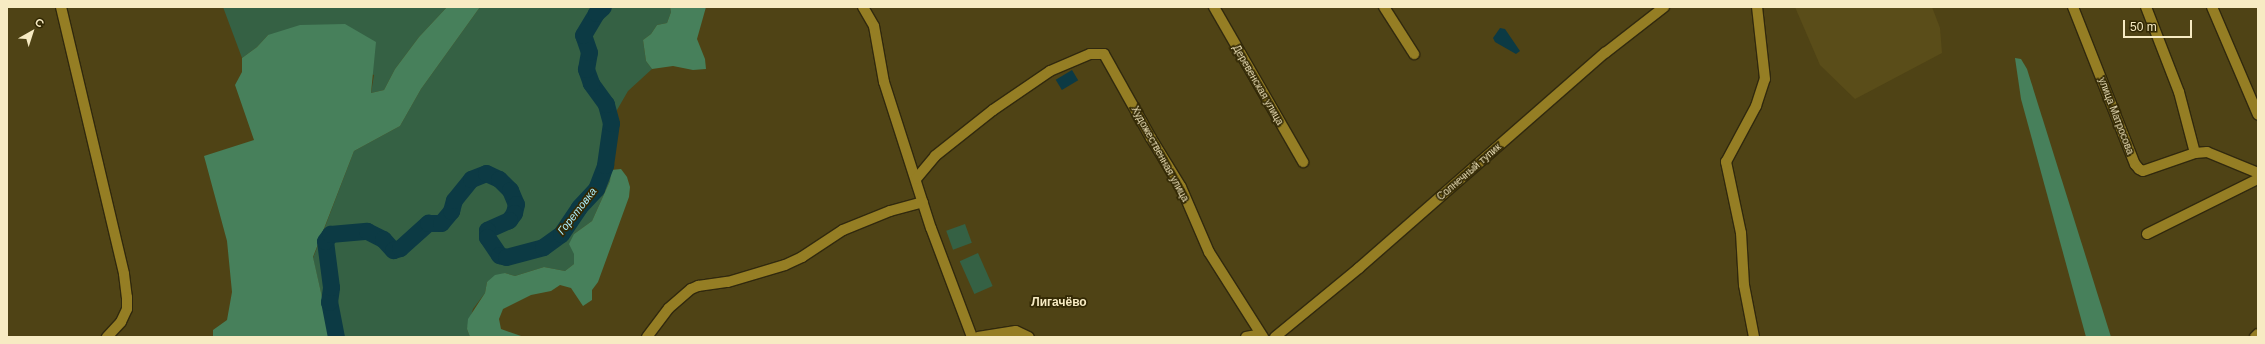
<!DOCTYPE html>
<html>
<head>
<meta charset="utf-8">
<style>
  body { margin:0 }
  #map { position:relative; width:2265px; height:344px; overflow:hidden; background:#4f4315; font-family:Helvetica,sans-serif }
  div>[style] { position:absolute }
  .built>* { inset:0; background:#5a4d19 }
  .green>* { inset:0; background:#356144; transform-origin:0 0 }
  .forest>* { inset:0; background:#47805b }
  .water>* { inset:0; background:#0c3a44; transform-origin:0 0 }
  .river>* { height:17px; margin:-8.5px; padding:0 8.5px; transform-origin:8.5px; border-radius:8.5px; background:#0c3a44 }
  .roads { filter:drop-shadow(1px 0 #31290e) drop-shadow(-1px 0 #31290e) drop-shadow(0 1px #31290e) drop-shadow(0 -1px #31290e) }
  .minor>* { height:10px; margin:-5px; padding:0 5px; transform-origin:5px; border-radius:5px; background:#957e24 }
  span { translate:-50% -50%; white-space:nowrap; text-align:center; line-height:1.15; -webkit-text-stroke:3.5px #332904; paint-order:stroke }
  .street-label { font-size:10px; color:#f7ebc3 }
  .water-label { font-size:11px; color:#adeffe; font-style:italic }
  .quarter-label { font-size:12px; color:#f7ebc3; font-weight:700 }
  .frame { position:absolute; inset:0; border:8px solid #f7ebc3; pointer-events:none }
  .north { position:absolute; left:12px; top:12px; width:40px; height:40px; -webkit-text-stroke:3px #332904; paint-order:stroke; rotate:39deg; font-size:11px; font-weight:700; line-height:16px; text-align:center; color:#f7ebc3 }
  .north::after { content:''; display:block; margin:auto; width:14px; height:18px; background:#f7ebc3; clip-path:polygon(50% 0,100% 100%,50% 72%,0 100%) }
  .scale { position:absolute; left:2123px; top:20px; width:69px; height:18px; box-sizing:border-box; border:2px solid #f7ebc3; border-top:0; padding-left:5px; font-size:12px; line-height:14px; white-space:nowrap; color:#f7ebc3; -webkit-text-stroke:3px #332904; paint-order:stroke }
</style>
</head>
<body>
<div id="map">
  <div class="built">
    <div style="clip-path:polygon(1795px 7px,1932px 7px,1940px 28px,1942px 53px,1855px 99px,1820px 65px)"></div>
  </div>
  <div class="green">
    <div style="clip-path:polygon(223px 7px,447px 7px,419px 37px,395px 69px,384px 90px,371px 93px,374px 75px,268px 35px,257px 47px,242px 58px)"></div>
    <div style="clip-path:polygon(480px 7px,670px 7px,671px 12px,667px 23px,657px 25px,651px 34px,643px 40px,646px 61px,652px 69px,628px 91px,617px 110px,610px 181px,592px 221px,574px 234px,574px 264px,565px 271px,544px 267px,515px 276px,505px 273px,487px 282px,485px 293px,473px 309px,467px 329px,470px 337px,331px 337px,313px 258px,354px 151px,400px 126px,421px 89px)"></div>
    <div style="left:965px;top:224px;width:20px;height:20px;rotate:70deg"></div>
    <div style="left:978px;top:253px;width:36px;height:20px;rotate:66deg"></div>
  </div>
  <div class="forest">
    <div style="clip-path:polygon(447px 7px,480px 7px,421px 89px,400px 126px,354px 151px,313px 257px,331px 337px,213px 337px,213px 330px,227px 320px,232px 292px,227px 241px,204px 156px,254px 140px,235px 85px,242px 72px,242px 58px,257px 47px,268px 35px,300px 25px,345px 24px,376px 42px,371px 93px,384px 90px,395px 69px,419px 37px)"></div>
    <div style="clip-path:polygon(670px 7px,706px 7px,697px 39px,705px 59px,706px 69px,693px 70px,673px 66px,652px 69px,646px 61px,643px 40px,651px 34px,657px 25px,667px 23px,671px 12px)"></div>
    <div style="clip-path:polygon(2015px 58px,2021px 59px,2027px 69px,2111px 337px,2086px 337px,2021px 99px)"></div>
    <div style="clip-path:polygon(621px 169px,627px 177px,630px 187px,629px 197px,598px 282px,592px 290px,592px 300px,583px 306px,571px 288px,560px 285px,551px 291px,531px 295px,503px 309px,499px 319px,501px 329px,524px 337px,470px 337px,467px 329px,468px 319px,485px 293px,487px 282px,495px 275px,505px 273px,515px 276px,544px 267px,565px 271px,574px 264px,574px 254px,569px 244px,574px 234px,592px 221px,610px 181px,611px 170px)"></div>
  </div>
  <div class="water">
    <div style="clip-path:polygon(1500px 28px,1505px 29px,1520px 51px,1516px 54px,1495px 42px,1493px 38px)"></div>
    <div style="left:1072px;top:70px;width:12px;height:19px;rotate:59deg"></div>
  </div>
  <div class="river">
    <div style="left:336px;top:337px;width:36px;rotate:-101deg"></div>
    <div style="left:329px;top:302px;width:15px;rotate:-82deg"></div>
    <div style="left:331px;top:287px;width:46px;rotate:-97.4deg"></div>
    <div style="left:325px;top:241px;width:9px;rotate:-54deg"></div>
    <div style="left:330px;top:234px;width:37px;rotate:-5deg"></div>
    <div style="left:367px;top:231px;width:18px;rotate:27deg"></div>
    <div style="left:383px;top:239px;width:15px;rotate:48deg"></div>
    <div style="left:393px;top:250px;width:7px;rotate:-16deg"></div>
    <div style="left:400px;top:248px;width:38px;rotate:-42deg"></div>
    <div style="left:428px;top:223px;width:13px"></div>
    <div style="left:441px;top:223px;width:16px;rotate:-50deg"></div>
    <div style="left:451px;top:211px;width:11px;rotate:-75deg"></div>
    <div style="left:454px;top:200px;width:27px;rotate:-51deg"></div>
    <div style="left:471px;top:179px;width:16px;rotate:-22deg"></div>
    <div style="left:486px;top:173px;width:14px;rotate:25deg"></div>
    <div style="left:499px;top:179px;width:16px;rotate:45deg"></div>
    <div style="left:510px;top:190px;width:15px;rotate:67deg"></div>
    <div style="left:516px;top:204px;width:9px;rotate:103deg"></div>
    <div style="left:514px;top:213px;width:9px;rotate:126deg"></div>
    <div style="left:509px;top:220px;width:24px;rotate:156deg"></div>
    <div style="left:487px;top:230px;width:7px;rotate:90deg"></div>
    <div style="left:487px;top:237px;width:22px;rotate:56deg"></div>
    <div style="left:499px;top:255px;width:7px;rotate:16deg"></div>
    <div style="left:506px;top:257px;width:38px;rotate:-15deg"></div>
    <div style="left:543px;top:247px;width:22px;rotate:-36deg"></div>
    <div style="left:561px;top:234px;width:32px;rotate:-56deg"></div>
    <div style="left:579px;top:207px;width:25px;rotate:-47deg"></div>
    <div style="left:596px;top:189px;width:26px;rotate:-69deg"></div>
    <div style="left:605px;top:165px;width:42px;rotate:-81.9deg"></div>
    <div style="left:611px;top:123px;width:20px;rotate:-105deg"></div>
    <div style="left:606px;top:104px;width:26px;rotate:-126deg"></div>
    <div style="left:591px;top:83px;width:15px;rotate:-110deg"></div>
    <div style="left:586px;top:69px;width:17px;rotate:-80deg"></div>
    <div style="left:589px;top:52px;width:18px;rotate:-109deg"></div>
    <div style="left:583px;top:35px;width:26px;rotate:-59deg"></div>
    <div style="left:596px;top:13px;width:9px;rotate:-41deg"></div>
  </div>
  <div class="roads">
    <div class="minor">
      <div style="left:61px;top:7px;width:274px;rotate:76.7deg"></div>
      <div style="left:124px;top:274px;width:23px;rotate:83deg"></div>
      <div style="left:127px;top:297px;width:12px;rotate:90deg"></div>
      <div style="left:127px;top:309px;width:14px;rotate:115deg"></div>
      <div style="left:121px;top:322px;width:21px;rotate:133deg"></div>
      <div style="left:863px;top:7px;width:22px;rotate:60deg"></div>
      <div style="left:874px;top:26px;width:57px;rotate:79.9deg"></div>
      <div style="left:884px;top:82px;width:153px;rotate:72.2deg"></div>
      <div style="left:931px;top:228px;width:116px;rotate:69.4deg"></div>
      <div style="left:1214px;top:7px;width:179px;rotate:60.1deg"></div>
      <div style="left:1384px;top:7px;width:56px;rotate:57.4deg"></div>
      <div style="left:2073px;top:7px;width:169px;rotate:68.5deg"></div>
      <div style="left:2135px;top:164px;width:6px;rotate:51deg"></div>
      <div style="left:2139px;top:169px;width:4px;rotate:27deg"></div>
      <div style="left:2143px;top:171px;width:55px;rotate:-19.1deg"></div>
      <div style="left:2146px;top:7px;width:91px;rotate:68.8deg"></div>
      <div style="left:2179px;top:92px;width:63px;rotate:75.3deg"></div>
      <div style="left:2195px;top:153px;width:12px;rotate:-5deg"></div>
      <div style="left:2207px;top:152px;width:55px;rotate:22.4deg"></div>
      <div style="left:2212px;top:7px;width:117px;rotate:66.9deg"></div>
      <div style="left:916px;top:179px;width:30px;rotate:-50deg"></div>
      <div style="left:935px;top:156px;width:74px;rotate:-38.4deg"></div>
      <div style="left:993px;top:110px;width:69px;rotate:-34.4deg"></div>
      <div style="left:1050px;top:71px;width:43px;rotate:-23deg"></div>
      <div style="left:1090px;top:54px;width:14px"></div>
      <div style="left:1104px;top:54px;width:96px;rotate:60.8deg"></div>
      <div style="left:1151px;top:138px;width:57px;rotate:58.5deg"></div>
      <div style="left:1181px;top:187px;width:71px;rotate:66.7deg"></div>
      <div style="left:1209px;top:252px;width:101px;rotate:57.6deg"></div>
      <div style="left:2147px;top:234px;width:124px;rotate:-26.4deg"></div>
      <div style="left:647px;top:337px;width:36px;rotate:-53deg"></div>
      <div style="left:669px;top:308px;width:29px;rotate:-41deg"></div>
      <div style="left:691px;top:289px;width:8px;rotate:-23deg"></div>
      <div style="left:698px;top:286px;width:30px;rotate:-8deg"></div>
      <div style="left:728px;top:282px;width:59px;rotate:-16.6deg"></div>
      <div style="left:785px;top:265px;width:19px;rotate:-25deg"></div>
      <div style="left:802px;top:257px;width:49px;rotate:-33.4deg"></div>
      <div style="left:843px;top:230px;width:51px;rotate:-22deg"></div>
      <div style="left:890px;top:211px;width:34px;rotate:-15deg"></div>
      <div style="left:978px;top:337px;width:38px;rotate:-9deg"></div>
      <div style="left:1016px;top:331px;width:14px;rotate:25deg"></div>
      <div style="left:1246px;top:337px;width:15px;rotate:-11deg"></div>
      <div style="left:1275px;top:337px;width:109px;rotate:-39.4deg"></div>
      <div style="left:1359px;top:268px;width:327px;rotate:-41.2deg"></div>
      <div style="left:1605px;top:53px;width:75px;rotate:-37.9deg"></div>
      <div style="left:1754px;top:337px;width:53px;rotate:-100.9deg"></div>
      <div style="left:1744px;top:285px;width:52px;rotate:-93.3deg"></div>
      <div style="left:1741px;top:233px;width:73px;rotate:-101.9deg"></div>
      <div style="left:1726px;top:162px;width:64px;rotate:-61.8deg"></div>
      <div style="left:1756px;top:106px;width:28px;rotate:-72deg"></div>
      <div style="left:1765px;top:79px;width:72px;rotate:-96.3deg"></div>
      <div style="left:2255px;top:337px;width:4px;rotate:-45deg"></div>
    </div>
  </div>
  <div class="street-label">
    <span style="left:1258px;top:85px;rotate:60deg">Деревенская улица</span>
    <span style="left:2116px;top:116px;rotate:69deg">улица Матросова</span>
    <span style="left:1160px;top:154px;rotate:61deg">Художественная улица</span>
    <span style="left:1469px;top:172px;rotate:-41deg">Солнечный тупик</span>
  </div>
  <div class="water-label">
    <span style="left:577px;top:211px;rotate:-52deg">Горетовка</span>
  </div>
  <div class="quarter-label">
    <span style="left:1059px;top:303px">Лигачёво</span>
  </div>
  <div class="frame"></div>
  <div class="north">С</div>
  <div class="scale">50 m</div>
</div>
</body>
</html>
